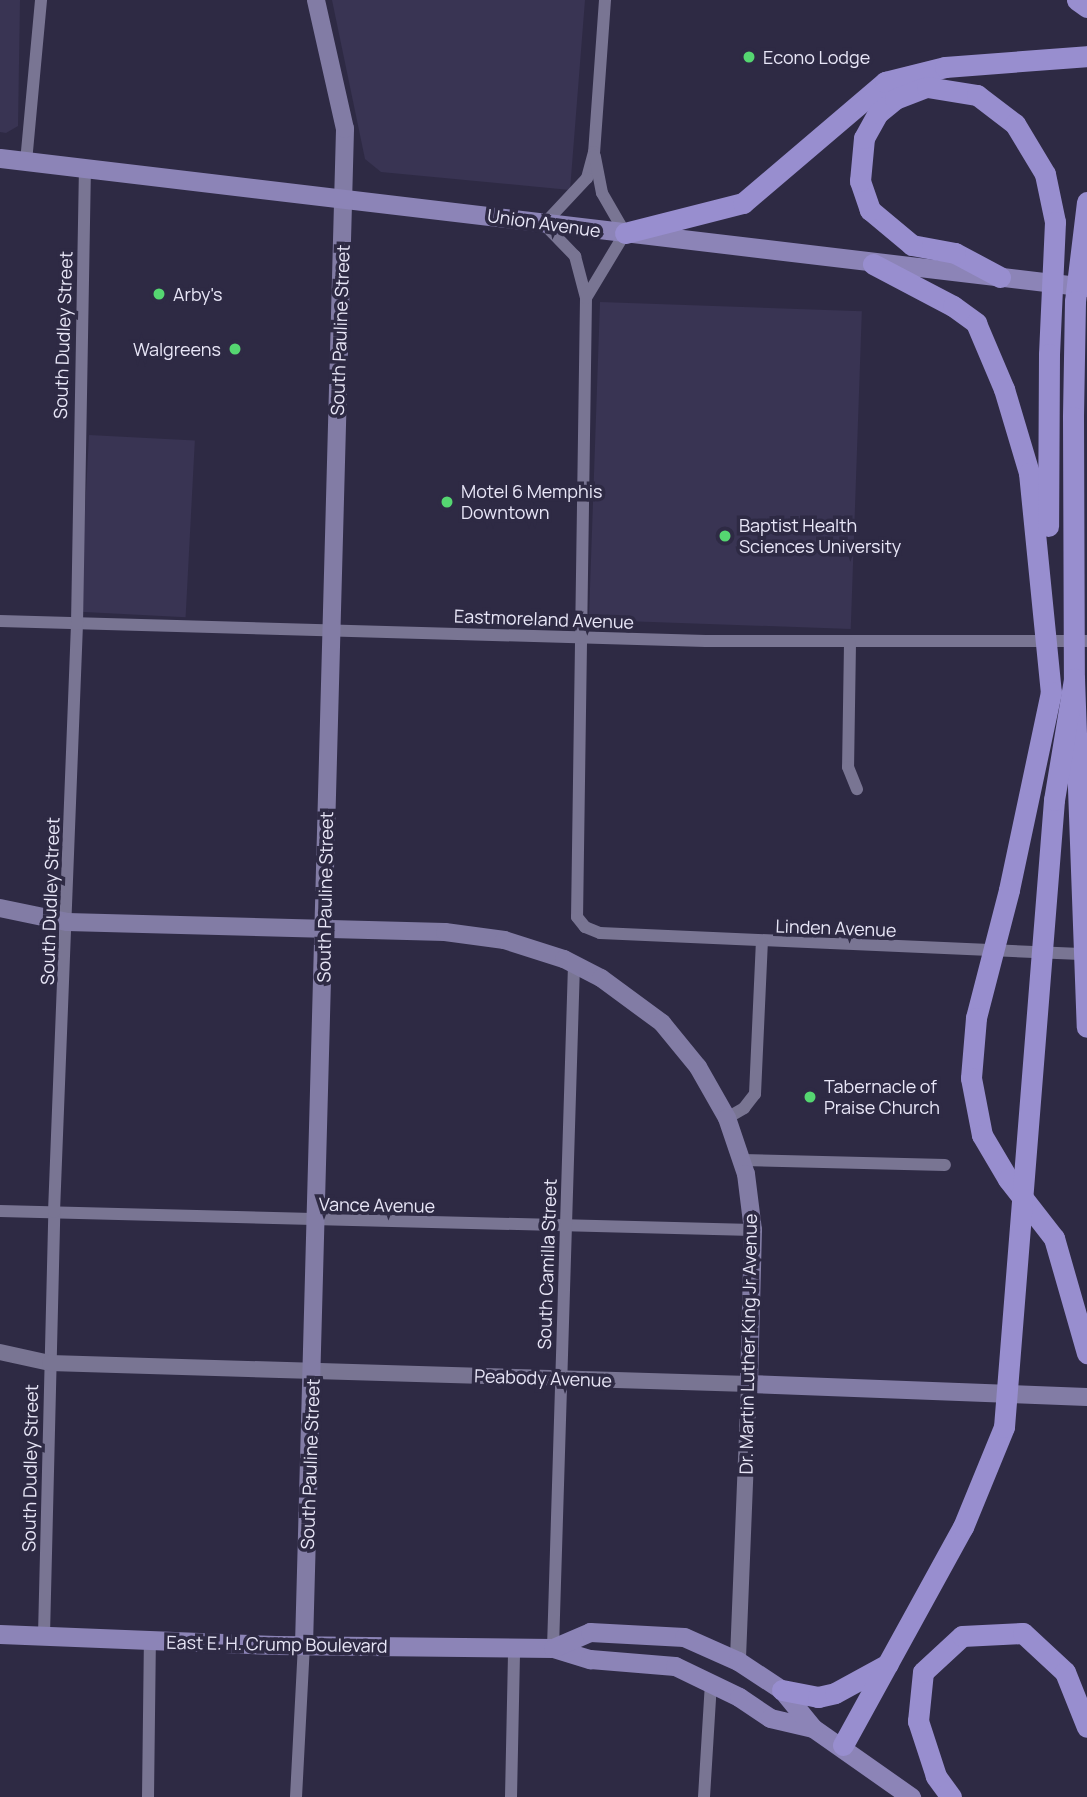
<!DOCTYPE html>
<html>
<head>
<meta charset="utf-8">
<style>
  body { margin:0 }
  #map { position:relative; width:1087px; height:1797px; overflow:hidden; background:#2e2a44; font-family:Manrope,sans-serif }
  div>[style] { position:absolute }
  .built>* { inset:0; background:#393453; transform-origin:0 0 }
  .minor>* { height:12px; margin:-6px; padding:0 6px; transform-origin:6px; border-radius:6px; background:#797593 }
  .tertiary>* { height:16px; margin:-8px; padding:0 8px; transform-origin:8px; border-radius:8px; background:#797593 }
  .secondary>* { height:18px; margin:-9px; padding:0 9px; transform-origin:9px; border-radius:9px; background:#827ca5 }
  .primary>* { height:19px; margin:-9.5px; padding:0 9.5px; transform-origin:9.5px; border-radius:9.5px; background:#8c84b7 }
  .motorway>* { height:21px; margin:-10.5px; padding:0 10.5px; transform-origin:10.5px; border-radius:10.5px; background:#988ecf }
  .dots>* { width:19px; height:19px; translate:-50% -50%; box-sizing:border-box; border:4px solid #2e2a44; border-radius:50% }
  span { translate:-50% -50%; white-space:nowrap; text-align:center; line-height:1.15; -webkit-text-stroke:7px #2e2a44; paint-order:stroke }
  .poi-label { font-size:18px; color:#e8e6f7 }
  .left { translate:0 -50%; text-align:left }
  .right { translate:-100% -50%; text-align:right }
  .street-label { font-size:18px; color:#e8e6f7 }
</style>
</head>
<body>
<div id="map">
  <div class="built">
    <div style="clip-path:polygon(0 0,20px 0,18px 126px,6px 133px,0 132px)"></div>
    <div style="clip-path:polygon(332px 0,585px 0,570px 190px,381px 172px,365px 159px)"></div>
    <div style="left:600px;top:302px;width:262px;height:318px;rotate:2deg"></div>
    <div style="left:89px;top:435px;width:106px;height:177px;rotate:3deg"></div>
  </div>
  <div class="minor">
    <div style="left:605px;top:0;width:152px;rotate:94.1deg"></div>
    <div style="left:594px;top:152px;width:27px;rotate:105deg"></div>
    <div style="left:587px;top:178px;width:63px;rotate:133.1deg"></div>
    <div style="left:544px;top:224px;width:45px;rotate:45.9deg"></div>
    <div style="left:575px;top:256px;width:43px;rotate:75.3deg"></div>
    <div style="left:586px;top:298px;width:619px;rotate:90.83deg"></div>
    <div style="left:577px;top:917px;width:13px;rotate:51deg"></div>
    <div style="left:585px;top:927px;width:16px;rotate:22deg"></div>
    <div style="left:600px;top:933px;width:487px;rotate:2.5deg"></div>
    <div style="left:26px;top:162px;width:163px;rotate:-84.7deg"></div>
    <div style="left:586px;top:298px;width:76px;rotate:-59deg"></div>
    <div style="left:625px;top:233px;width:46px;rotate:-119.9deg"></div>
    <div style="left:602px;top:193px;width:38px;rotate:-101deg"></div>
    <div style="left:0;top:621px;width:706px;rotate:1.62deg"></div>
    <div style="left:706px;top:641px;width:381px"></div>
    <div style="left:850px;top:643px;width:124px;rotate:90.9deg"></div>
    <div style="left:848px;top:767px;width:24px;rotate:68deg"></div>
    <div style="left:727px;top:1118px;width:20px;rotate:-30deg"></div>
    <div style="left:744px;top:1108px;width:18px;rotate:-52deg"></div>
    <div style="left:755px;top:1094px;width:152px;rotate:-87.4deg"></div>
    <div style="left:742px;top:1160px;width:203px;rotate:1.4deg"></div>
    <div style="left:0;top:1211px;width:753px;rotate:1.45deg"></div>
    <div style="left:44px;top:1635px;width:423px;rotate:-88.6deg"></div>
    <div style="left:54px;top:1212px;width:588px;rotate:-87.76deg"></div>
    <div style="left:77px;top:624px;width:456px;rotate:-89deg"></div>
    <div style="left:553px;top:1648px;width:684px;rotate:-88.24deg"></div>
    <div style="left:148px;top:1797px;width:156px;rotate:-89.3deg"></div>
    <div style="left:296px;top:1797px;width:152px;rotate:-87deg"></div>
    <div style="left:511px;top:1797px;width:148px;rotate:-88.8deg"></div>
    <div style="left:704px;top:1797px;width:115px;rotate:-86.5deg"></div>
  </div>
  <div class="tertiary">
    <div style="left:0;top:1352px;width:51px;rotate:12.4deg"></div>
    <div style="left:50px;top:1363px;width:699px;rotate:1.72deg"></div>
    <div style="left:749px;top:1384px;width:277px;rotate:92.3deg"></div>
  </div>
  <div class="secondary">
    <div style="left:0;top:908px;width:68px;rotate:11.8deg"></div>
    <div style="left:67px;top:922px;width:378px;rotate:1.5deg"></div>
    <div style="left:445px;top:932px;width:60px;rotate:7.7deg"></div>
    <div style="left:504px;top:940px;width:63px;rotate:17.6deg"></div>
    <div style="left:564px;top:959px;width:42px;rotate:27.2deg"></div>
    <div style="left:601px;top:978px;width:76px;rotate:36.4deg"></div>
    <div style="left:662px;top:1023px;width:57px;rotate:50.7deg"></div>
    <div style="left:698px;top:1067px;width:59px;rotate:60.4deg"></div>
    <div style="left:727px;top:1118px;width:59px;rotate:71.3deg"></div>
    <div style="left:746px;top:1174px;width:56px;rotate:82.9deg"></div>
    <div style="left:753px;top:1230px;width:154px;rotate:91.5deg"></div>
    <div style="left:749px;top:1384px;width:338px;rotate:2.2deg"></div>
    <div style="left:304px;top:1645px;width:1517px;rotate:-88.45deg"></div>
    <div style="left:345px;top:129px;width:132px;rotate:-102.7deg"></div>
  </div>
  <div class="primary">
    <div style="left:0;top:158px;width:1095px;rotate:6.77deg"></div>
    <div style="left:0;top:1634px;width:276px;rotate:2.3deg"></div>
    <div style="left:276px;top:1645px;width:277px;rotate:0.6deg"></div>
    <div style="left:553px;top:1648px;width:39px;rotate:17deg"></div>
    <div style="left:590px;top:1659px;width:85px;rotate:4.7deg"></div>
    <div style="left:675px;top:1666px;width:71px;rotate:25.8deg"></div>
    <div style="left:739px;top:1697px;width:37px;rotate:34deg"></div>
    <div style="left:770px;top:1718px;width:44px;rotate:13.1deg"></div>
    <div style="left:813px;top:1728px;width:120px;rotate:35.1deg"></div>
    <div style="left:553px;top:1648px;width:40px;rotate:-23.4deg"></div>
    <div style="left:590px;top:1632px;width:94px;rotate:3deg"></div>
    <div style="left:684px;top:1637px;width:59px;rotate:24deg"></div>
    <div style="left:738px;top:1661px;width:53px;rotate:33.4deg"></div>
    <div style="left:782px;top:1690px;width:49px;rotate:50.8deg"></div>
  </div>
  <div class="motorway">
    <div style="left:1077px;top:0;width:12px;rotate:35deg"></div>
    <div style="left:1087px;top:202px;width:100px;rotate:96.9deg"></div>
    <div style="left:1075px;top:301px;width:116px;rotate:91deg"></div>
    <div style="left:1073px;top:417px;width:262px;rotate:89.8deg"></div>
    <div style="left:1074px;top:679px;width:348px;rotate:87.9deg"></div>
    <div style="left:625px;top:233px;width:122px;rotate:-14.3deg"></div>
    <div style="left:743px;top:203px;width:187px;rotate:-40.4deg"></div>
    <div style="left:885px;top:82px;width:62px;rotate:-14deg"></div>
    <div style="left:945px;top:67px;width:142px;rotate:-4.4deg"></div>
    <div style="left:873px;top:264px;width:90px;rotate:27.7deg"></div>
    <div style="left:953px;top:306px;width:29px;rotate:36deg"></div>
    <div style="left:976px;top:323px;width:72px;rotate:67deg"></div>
    <div style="left:1004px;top:389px;width:88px;rotate:73.4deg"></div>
    <div style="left:1029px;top:473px;width:220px;rotate:84.3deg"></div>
    <div style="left:1051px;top:692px;width:202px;rotate:102deg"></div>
    <div style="left:1009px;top:890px;width:132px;rotate:104.5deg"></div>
    <div style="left:976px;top:1018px;width:60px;rotate:94.8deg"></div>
    <div style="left:971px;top:1078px;width:58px;rotate:79.1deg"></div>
    <div style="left:982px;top:1135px;width:51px;rotate:59.4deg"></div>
    <div style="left:1008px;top:1179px;width:75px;rotate:52.1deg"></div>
    <div style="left:1054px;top:1238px;width:120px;rotate:74deg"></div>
    <div style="left:1000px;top:277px;width:51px;rotate:-151.9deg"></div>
    <div style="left:955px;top:253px;width:44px;rotate:-169.5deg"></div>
    <div style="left:912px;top:245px;width:55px;rotate:-140.2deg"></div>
    <div style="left:870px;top:210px;width:31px;rotate:-109deg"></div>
    <div style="left:860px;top:181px;width:43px;rotate:-84.7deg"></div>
    <div style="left:864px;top:138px;width:29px;rotate:-61deg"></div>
    <div style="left:878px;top:113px;width:22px;rotate:-39deg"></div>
    <div style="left:895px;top:99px;width:34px;rotate:-21deg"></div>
    <div style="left:927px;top:87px;width:51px;rotate:9.1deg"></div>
    <div style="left:977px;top:95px;width:48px;rotate:37.3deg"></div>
    <div style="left:1015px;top:124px;width:58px;rotate:59deg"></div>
    <div style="left:1045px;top:174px;width:49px;rotate:78.2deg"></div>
    <div style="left:1055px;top:222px;width:132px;rotate:92.6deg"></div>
    <div style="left:1049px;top:354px;width:172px;rotate:90.3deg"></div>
    <div style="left:782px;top:1690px;width:37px;rotate:11deg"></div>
    <div style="left:818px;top:1697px;width:17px;rotate:-13deg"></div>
    <div style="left:835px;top:1693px;width:60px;rotate:-28.7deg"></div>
    <div style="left:843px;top:1745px;width:249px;rotate:-61.2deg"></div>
    <div style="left:963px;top:1527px;width:108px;rotate:-67.7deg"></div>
    <div style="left:1004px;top:1427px;width:629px;rotate:-85.44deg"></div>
    <div style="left:1054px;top:800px;width:123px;rotate:-80.6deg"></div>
    <div style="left:951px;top:1797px;width:26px;rotate:-126deg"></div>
    <div style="left:936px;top:1776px;width:58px;rotate:-108.1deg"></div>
    <div style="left:918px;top:1721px;width:49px;rotate:-84.2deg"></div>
    <div style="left:923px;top:1672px;width:53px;rotate:-42.7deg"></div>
    <div style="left:962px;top:1636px;width:61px;rotate:-2.8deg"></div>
    <div style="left:1023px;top:1633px;width:57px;rotate:42.9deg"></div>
    <div style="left:1065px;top:1672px;width:59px;rotate:68.2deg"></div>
  </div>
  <div class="dots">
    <div style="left:749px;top:57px;background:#55d671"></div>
    <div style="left:159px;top:294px;background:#55d671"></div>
    <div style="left:235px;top:349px;background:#55d671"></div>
    <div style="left:447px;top:502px;background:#55d671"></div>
    <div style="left:725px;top:536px;background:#55d671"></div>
    <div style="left:810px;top:1097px;background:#55d671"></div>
  </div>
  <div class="poi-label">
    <span class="left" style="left:763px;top:57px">Econo Lodge</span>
    <span class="left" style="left:173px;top:294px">Arby's</span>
    <span class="right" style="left:221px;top:349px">Walgreens</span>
    <span class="left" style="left:461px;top:502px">Motel 6 Memphis<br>Downtown</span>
    <span class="left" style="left:739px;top:536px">Baptist Health<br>Sciences University</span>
    <span class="left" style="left:824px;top:1097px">Tabernacle of<br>Praise Church</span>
  </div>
  <div class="street-label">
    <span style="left:544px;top:223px;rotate:8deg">Union Avenue</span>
    <span style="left:340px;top:330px;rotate:-88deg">South Pauline Street</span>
    <span style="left:63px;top:335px;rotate:-88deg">South Dudley Street</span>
    <span style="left:544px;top:619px;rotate:2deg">Eastmoreland Avenue</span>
    <span style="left:325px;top:897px;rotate:-89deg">South Pauline Street</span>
    <span style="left:50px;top:901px;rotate:-88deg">South Dudley Street</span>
    <span style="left:836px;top:928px;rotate:2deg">Linden Avenue</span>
    <span style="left:377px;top:1205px;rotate:1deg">Vance Avenue</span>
    <span style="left:547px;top:1264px;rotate:-88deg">South Camilla Street</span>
    <span style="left:748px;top:1344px;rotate:-89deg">Dr. Martin Luther King Jr Avenue</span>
    <span style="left:543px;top:1378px;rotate:2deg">Peabody Avenue</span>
    <span style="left:310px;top:1464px;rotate:-88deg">South Pauline Street</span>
    <span style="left:30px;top:1468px;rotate:-89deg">South Dudley Street</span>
    <span style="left:277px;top:1644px;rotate:1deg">East E. H. Crump Boulevard</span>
  </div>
</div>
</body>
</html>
